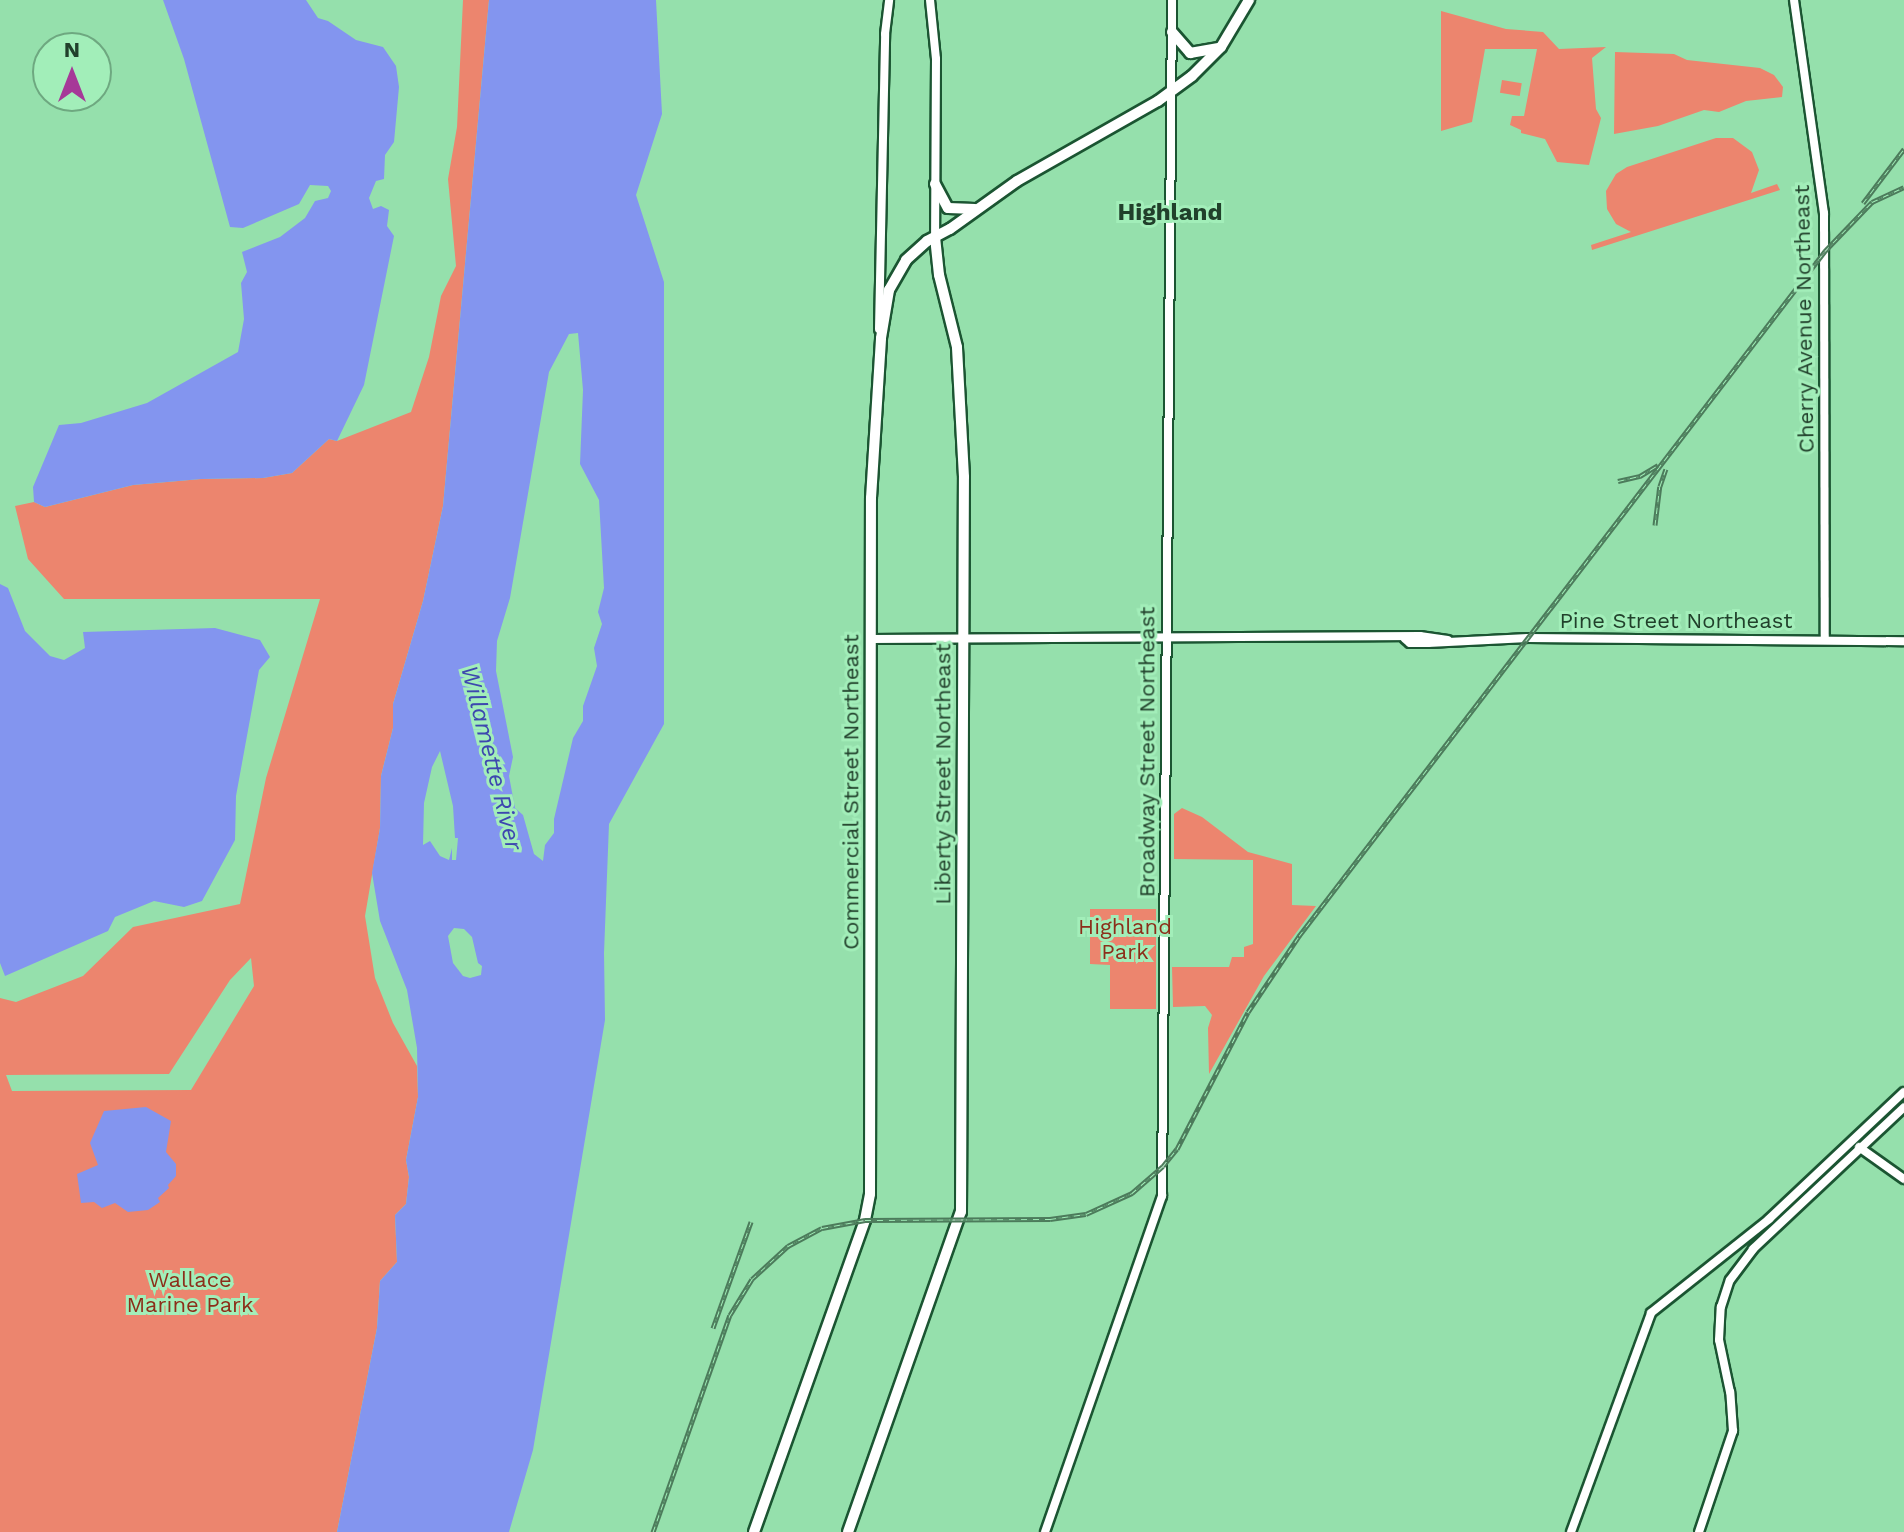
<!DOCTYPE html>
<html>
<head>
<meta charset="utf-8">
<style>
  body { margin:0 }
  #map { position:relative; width:1904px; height:1532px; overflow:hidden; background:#95e0ac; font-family:"Work Sans",sans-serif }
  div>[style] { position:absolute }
  .green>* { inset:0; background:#ec856e; transform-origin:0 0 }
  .water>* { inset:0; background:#8395ef }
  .roads { filter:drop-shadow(2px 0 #1b5532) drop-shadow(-2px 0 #1b5532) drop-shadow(0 2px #1b5532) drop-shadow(0 -2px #1b5532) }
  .major>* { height:8px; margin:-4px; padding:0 4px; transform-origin:4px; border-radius:4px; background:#fff }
  .highway>* { height:10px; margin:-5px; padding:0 5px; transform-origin:5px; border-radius:5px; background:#fff }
  .rail>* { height:5px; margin-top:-2.5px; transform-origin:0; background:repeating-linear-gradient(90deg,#a2eeb9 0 6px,#4c7b5b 0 12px); box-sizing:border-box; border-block:2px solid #4c7b5b }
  span { translate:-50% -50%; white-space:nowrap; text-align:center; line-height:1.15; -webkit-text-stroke:6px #a2eeb9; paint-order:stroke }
  .street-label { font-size:22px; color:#21402b }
  .park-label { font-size:22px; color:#8c2e1a }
  .neighbourhood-label { font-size:24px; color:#21402b; font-weight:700 }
  .water-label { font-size:24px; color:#3d47af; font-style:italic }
  .north { position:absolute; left:32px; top:32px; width:80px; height:80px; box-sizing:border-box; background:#a2eeb9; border:2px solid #6ea880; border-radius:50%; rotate:0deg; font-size:22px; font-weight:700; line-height:32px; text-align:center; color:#21402b }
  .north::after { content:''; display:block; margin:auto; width:28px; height:36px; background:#a63998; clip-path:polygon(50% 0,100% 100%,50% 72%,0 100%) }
</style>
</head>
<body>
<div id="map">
  <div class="green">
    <div style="clip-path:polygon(evenodd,463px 0,489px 0,443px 506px,423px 601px,393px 704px,393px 728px,381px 776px,380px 828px,365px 916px,375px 978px,393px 1023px,417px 1066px,418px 1097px,406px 1160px,409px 1177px,406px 1204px,395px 1215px,397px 1262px,380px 1281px,377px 1328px,337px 1532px,0 1532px,0 998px,16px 1002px,83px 976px,133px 927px,240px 904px,266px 778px,320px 599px,64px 599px,28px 559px,15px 506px,34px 502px,45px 507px,133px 485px,201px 479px,263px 478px,292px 473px,329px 439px,337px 441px,411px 412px,429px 357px,441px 296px,456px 266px,448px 179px,457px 127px,463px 0,251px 958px,254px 986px,191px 1090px,12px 1091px,6px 1075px,169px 1074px,230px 980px,251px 958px)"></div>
    <div style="clip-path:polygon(1441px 11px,1506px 29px,1543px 32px,1559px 49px,1606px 47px,1592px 58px,1596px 109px,1601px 118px,1589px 165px,1557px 162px,1545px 139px,1521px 133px,1521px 130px,1510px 125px,1512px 116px,1524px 116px,1537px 49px,1485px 49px,1472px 122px,1441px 131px)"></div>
    <div style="clip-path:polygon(1615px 52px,1674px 54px,1687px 60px,1760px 68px,1774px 75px,1783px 87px,1782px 97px,1746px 101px,1719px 112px,1704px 110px,1658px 126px,1614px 134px)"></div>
    <div style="left:1502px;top:80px;width:20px;height:13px;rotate:9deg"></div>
    <div style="clip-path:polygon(1716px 138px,1733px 138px,1752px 152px,1759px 170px,1751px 193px,1777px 184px,1780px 190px,1592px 250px,1591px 245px,1631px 232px,1616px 224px,1607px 209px,1606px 191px,1616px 174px,1627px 167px)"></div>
    <div style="clip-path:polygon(1182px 808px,1202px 817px,1248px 852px,1292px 864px,1292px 905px,1316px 906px,1264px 976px,1209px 1074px,1208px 1028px,1212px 1015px,1205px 1006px,1173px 1007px,1172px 967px,1229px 967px,1232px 957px,1244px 957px,1244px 947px,1253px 944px,1253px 860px,1174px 859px,1174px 814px)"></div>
    <div style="clip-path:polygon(1090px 909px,1156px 909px,1156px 1009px,1110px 1009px,1110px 965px,1090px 964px)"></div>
  </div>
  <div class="water">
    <div style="clip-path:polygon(163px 0,306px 0,318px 18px,328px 21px,356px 40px,383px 47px,396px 66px,399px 87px,394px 142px,385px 155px,384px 179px,376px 181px,369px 198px,373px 209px,381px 206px,389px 210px,387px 226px,394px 236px,364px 385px,337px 441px,329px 439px,292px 473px,263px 478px,201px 479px,133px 485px,45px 507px,34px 502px,33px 487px,59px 425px,81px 423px,147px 403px,238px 352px,244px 319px,241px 283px,247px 272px,242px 252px,280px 237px,305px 218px,315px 201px,328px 198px,331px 191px,328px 186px,310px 185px,299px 204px,243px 228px,230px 227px,184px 59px)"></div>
    <div style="clip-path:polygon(evenodd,489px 0,656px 0,662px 114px,636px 195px,664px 282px,664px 724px,609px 824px,604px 953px,605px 1020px,533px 1450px,509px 1532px,337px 1532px,377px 1328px,380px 1281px,397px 1262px,395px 1215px,406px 1204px,409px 1177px,406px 1160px,418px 1097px,417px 1048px,407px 990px,380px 921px,372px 873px,380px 828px,381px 776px,393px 728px,393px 704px,423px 601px,443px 506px,489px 0,578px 333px,583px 390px,580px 464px,599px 500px,604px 588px,598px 612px,602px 624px,594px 648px,597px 666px,583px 706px,583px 721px,573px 738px,554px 819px,554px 833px,545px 845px,543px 861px,534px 854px,523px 815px,515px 808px,509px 776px,513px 757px,496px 671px,497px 641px,510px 598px,549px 372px,569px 334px,578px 333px,489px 0,440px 751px,453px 806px,455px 838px,458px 838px,456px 860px,452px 860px,452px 848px,449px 860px,440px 856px,430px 841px,423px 845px,424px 803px,432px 767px,440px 751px,489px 0,454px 928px,464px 929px,472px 937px,478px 963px,482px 966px,481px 975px,470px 978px,463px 976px,453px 963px,448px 936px,454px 928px)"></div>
    <div style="clip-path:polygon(0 584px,8px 588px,25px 631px,50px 656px,64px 660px,85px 648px,83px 632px,215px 628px,260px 640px,270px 657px,259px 670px,236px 796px,235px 840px,202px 901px,184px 907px,154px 901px,115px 917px,108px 931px,5px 976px,0 963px)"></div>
    <div style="clip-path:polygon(146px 1107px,171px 1121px,166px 1152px,176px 1164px,176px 1176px,168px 1185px,169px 1188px,158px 1198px,160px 1202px,148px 1210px,128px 1212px,115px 1203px,102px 1208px,94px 1202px,81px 1203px,77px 1174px,98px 1165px,90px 1143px,104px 1111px)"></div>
  </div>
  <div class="roads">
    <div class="major">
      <div style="left:930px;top:0;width:59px;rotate:84.2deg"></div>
      <div style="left:936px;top:59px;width:178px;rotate:90.3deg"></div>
      <div style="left:1794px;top:0;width:215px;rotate:82deg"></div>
      <div style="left:1824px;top:213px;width:427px;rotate:89.9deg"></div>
      <div style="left:879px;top:329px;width:295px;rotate:-88.8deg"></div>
      <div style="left:885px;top:34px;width:34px;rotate:-83deg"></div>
      <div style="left:870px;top:639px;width:550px;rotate:-0.31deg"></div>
      <div style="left:1420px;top:636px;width:28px;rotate:8deg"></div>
      <div style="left:1405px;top:639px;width:6px;rotate:39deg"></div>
      <div style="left:1410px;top:643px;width:18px"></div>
      <div style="left:1428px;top:643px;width:100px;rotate:-2.9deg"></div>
      <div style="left:1528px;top:638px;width:376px;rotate:0.5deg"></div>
      <div style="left:1859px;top:1147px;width:55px;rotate:35.4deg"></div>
      <div style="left:1045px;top:1532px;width:356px;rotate:-70.8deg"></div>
      <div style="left:1162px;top:1196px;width:1196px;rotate:-89.52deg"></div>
      <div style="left:1571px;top:1532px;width:233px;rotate:-69.9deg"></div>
      <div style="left:1651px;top:1313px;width:151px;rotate:-38.5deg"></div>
      <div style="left:1769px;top:1219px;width:185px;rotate:-43.3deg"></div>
      <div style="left:1699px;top:1532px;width:107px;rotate:-71.4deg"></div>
      <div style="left:1733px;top:1431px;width:39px;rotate:-94deg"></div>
      <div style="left:1730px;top:1392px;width:53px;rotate:-101.9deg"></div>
      <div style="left:1719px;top:1340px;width:33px;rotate:-87deg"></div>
      <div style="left:1721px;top:1307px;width:28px;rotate:-72deg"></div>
      <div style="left:1730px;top:1280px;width:39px;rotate:-53deg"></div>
      <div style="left:1753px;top:1249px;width:207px;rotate:-43.2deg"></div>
    </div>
    <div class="highway">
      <div style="left:1172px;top:32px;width:28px;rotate:49deg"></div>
      <div style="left:1190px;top:53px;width:29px;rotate:-10deg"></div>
      <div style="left:935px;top:184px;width:27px;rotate:62deg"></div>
      <div style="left:948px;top:208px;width:27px;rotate:2deg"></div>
      <div style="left:754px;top:1532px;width:331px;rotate:-70.4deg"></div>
      <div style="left:865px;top:1220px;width:26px;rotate:-79deg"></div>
      <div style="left:870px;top:1194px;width:696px;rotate:-89.92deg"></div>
      <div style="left:871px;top:498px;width:160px;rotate:-86.4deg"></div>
      <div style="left:881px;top:338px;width:49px;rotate:-80.5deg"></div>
      <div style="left:889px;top:290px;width:34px;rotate:-60deg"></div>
      <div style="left:906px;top:260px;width:28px;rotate:-42deg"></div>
      <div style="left:927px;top:241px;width:26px;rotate:-28deg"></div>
      <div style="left:950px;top:229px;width:82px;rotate:-35.6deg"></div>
      <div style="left:1017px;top:181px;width:162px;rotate:-29.6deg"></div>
      <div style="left:1158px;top:101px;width:42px;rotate:-36.3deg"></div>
      <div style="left:1192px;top:76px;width:41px;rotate:-45deg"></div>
      <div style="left:1221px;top:47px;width:55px;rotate:-59.2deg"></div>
      <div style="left:848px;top:1532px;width:339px;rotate:-70.6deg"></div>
      <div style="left:961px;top:1212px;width:735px;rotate:-89.77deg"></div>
      <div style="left:964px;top:477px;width:130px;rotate:-93.1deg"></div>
      <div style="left:957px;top:347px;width:74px;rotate:-104deg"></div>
      <div style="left:939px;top:275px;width:38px;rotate:-96deg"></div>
    </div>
  </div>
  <div class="rail">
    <div style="left:1863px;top:203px;width:68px;rotate:-52.8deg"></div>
    <div style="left:1618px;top:481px;width:23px;rotate:-13deg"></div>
    <div style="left:1640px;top:476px;width:21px;rotate:-31deg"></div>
    <div style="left:1655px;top:525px;width:39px;rotate:-83deg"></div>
    <div style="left:1660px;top:486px;width:18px;rotate:-71deg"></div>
    <div style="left:713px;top:1328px;width:113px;rotate:-70.3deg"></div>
    <div style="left:653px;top:1532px;width:230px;rotate:-70.5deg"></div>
    <div style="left:730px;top:1315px;width:42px;rotate:-58.6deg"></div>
    <div style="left:752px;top:1279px;width:49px;rotate:-42.5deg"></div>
    <div style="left:788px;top:1246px;width:38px;rotate:-28deg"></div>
    <div style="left:822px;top:1228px;width:44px;rotate:-10.5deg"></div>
    <div style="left:865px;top:1220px;width:185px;rotate:-0.3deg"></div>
    <div style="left:1050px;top:1219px;width:36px;rotate:-8deg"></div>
    <div style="left:1086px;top:1214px;width:51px;rotate:-24.5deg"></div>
    <div style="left:1132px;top:1193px;width:41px;rotate:-41.1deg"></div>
    <div style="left:1163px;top:1166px;width:22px;rotate:-51deg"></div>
    <div style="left:1177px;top:1149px;width:154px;rotate:-62.6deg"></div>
    <div style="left:1248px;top:1012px;width:92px;rotate:-56.1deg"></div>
    <div style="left:1299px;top:936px;width:864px;rotate:-52.48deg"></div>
    <div style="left:1825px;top:251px;width:68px;rotate:-46.2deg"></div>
    <div style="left:1872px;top:202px;width:35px;rotate:-25deg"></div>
  </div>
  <div class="street-label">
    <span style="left:1804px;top:319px;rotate:-91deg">Cherry Avenue Northeast</span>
    <span style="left:1676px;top:621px">Pine Street Northeast</span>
    <span style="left:1147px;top:752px;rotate:-90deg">Broadway Street Northeast</span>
    <span style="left:943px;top:774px;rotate:-90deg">Liberty Street Northeast</span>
    <span style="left:851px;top:792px;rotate:-90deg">Commercial Street Northeast</span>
  </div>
  <div class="park-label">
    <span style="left:1125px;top:939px">Highland<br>Park</span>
    <span style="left:190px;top:1292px">Wallace<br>Marine Park</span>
  </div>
  <div class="neighbourhood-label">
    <span style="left:1170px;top:213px">Highland</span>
  </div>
  <div class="water-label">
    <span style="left:491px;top:758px;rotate:76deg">Willamette River</span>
  </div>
  <div class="north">N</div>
</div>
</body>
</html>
